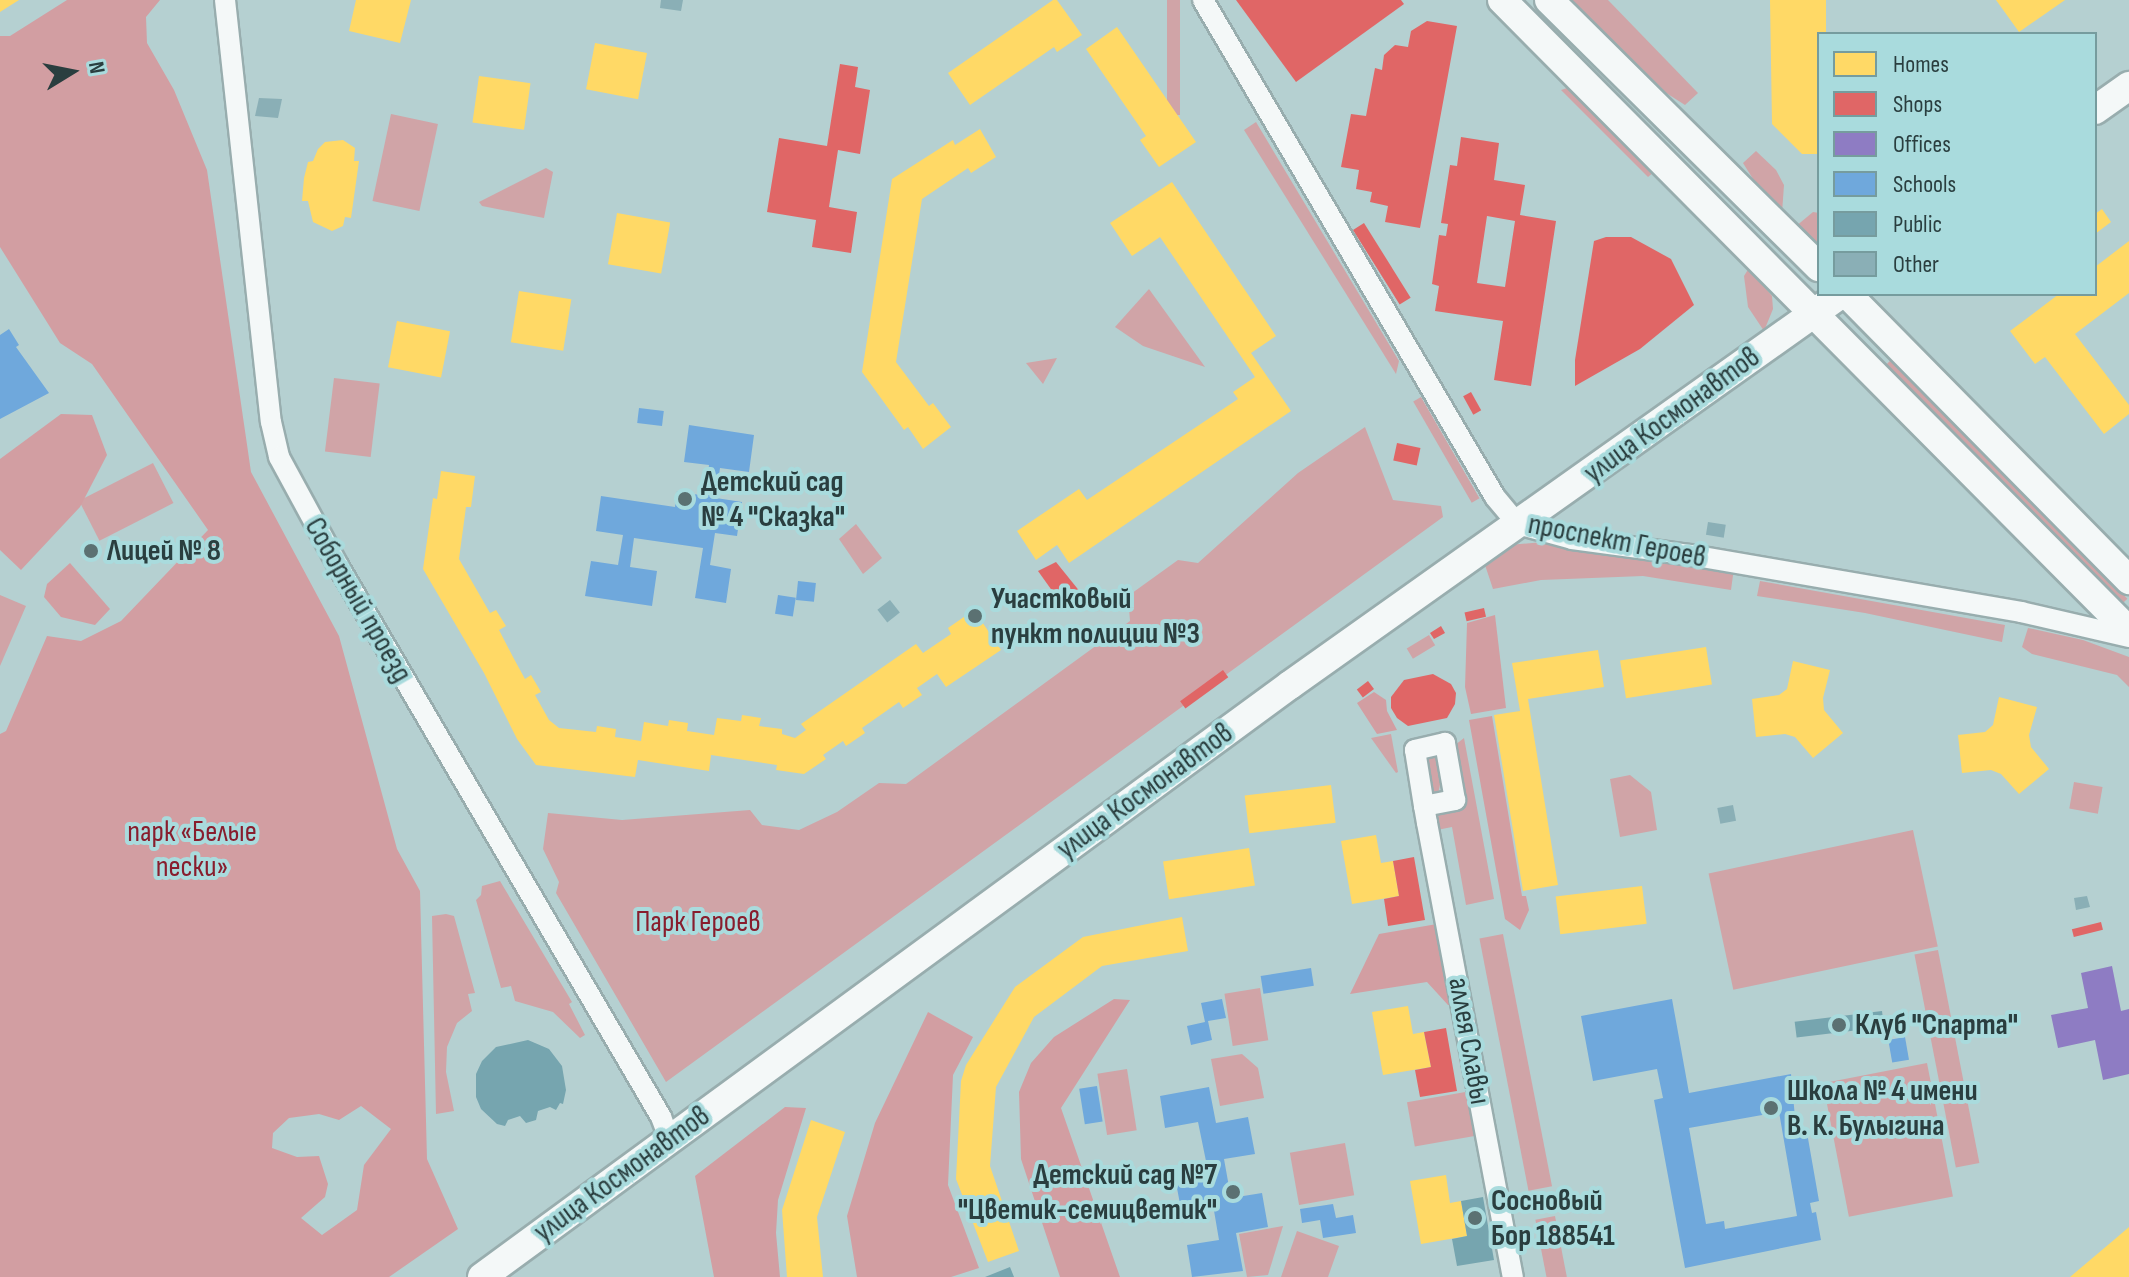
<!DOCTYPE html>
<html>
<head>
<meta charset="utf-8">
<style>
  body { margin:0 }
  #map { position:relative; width:2129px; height:1277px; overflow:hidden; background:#b5d0d1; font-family:"Sofia Sans Condensed",sans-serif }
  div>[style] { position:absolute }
  .green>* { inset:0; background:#d0a4a7; transform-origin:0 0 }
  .forest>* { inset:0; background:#d29ea2 }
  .homes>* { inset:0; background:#ffd966; transform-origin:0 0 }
  .shops>* { inset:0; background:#e06666; transform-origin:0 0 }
  .offices>* { inset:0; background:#8e7cc3 }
  .schools>* { inset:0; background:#6fa8dc; transform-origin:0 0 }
  .public>* { inset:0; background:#76a5af; transform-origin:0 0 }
  .building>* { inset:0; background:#8aafb6; transform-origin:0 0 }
  .roads { filter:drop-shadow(2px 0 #98adae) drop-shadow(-2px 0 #98adae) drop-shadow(0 2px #98adae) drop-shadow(0 -2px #98adae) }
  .street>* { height:20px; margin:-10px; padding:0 10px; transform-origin:10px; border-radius:10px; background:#f4f8f8 }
  .secondary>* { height:28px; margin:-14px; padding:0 14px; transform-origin:14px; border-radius:14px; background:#f4f8f8 }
  .dots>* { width:22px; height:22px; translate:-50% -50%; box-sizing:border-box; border:4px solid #a9dbdd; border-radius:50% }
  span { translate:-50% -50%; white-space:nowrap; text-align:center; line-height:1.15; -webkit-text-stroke:8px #a9dbdd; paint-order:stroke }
  .street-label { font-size:30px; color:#2a3e3f }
  .poi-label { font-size:30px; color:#2a3e3f; font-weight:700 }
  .left { translate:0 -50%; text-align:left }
  .right { translate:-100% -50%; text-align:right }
  .park-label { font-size:30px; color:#881d2d }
  .legend { position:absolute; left:1817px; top:32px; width:280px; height:264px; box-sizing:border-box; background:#a9dbdd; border:2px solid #769c9e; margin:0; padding:10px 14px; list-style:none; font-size:24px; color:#2a3e3f }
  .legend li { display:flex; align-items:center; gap:16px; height:40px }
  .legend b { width:40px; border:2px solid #769c9e }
  .north { position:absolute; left:32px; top:32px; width:80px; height:80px; -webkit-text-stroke:6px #a9dbdd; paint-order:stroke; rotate:80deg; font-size:22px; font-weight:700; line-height:32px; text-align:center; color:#2a3e3f }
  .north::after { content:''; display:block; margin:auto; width:28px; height:36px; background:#2a3e3f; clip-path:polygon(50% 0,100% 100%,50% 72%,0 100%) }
</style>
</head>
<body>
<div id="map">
  <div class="green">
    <div style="left:1167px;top:0;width:13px;height:115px"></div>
    <div style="clip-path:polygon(1569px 0,1608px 0,1698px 93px,1685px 105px,1652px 84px)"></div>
    <div style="clip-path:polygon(1567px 88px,1654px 172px,1648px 177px,1561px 90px)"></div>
    <div style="left:391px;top:114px;width:48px;height:89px;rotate:12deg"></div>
    <div style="clip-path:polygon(1256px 122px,1399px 361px,1396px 374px,1244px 130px)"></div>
    <div style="clip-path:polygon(1756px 151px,1776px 170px,1784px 185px,1782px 213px,1765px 198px,1743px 163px)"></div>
    <div style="clip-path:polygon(546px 168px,553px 172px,544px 218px,482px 206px,479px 202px)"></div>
    <div style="clip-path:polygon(1813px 212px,1819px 213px,1819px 247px,1795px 227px)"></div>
    <div style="clip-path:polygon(1749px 268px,1772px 296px,1773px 309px,1764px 331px,1748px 307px,1744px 276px)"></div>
    <div style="clip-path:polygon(1149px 289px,1205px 367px,1143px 346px,1115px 327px)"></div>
    <div style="left:1894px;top:357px;width:336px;height:11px;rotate:46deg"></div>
    <div style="clip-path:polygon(1057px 358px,1043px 384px,1026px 363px)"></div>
    <div style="left:334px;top:378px;width:46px;height:74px;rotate:7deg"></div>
    <div style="left:1421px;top:397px;width:117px;height:9px;rotate:60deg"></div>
    <div style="clip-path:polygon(1365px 427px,1393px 500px,1441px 506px,1443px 517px,666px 1082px,556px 893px,559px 882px,543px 849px,548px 813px,622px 820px,750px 810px,762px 825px,799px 830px,837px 812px,879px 783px,906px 784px,1130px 621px,1128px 596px,1178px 560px,1198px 563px,1298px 473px)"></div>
    <div style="left:153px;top:463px;width:45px;height:83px;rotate:63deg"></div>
    <div style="clip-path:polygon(856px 524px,882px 558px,863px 574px,839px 539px)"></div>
    <div style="clip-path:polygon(1555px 541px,1734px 568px,1731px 590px,1643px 576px,1541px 580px,1493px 589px,1482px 556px,1508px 545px)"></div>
    <div style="clip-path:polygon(1760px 581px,2005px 625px,2002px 642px,1865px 613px,1757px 596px)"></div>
    <div style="clip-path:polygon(0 595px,26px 606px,0 666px)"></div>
    <div style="clip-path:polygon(2028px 628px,2083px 640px,2129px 657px,2129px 687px,2117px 675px,2032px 654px,2022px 647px)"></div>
    <div style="left:1429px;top:635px;width:12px;height:26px;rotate:59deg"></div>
    <div style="clip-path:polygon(1391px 734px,1398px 772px,1396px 773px,1371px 738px)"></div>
    <div style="clip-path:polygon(1464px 738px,1494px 899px,1466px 905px,1452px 827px,1432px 831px,1428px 808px,1459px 802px,1455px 745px)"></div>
    <div style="clip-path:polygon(1428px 753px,1439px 755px,1442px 776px,1438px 794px,1432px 795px,1423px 757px)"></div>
    <div style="clip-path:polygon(1630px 775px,1651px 792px,1657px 830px,1620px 837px,1610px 779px)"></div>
    <div style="left:2074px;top:782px;width:29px;height:27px;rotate:10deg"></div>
    <div style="left:1913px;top:830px;width:119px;height:209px;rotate:78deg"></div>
    <div style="clip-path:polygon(500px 881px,572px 1002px,569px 1004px,585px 1035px,580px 1038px,553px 1012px,515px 1001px,511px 986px,501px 988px,476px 900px,481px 895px,482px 886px)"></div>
    <div style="clip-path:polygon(446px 914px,454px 916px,475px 993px,468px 994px,472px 1011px,457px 1023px,447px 1047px,446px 1072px,454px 1111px,436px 1114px,432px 916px)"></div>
    <div style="left:1503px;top:934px;width:257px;height:24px;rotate:79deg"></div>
    <div style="left:1938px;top:950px;width:217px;height:24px;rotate:79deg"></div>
    <div style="left:1260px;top:988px;width:53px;height:36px;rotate:81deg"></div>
    <div style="clip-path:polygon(1242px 1054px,1258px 1068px,1264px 1098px,1220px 1106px,1211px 1059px)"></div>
    <div style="left:1927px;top:1063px;width:136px;height:106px;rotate:79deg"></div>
    <div style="left:1127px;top:1069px;width:62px;height:30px;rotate:81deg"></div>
    <div style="left:1471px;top:1091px;width:45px;height:65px;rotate:80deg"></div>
    <div style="left:1345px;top:1143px;width:53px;height:56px;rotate:80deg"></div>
    <div style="left:1555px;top:1216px;width:62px;height:20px;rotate:79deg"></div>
    <div style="clip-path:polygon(1283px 1226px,1268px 1275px,1247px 1277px,1239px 1234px)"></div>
    <div style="clip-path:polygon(1297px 1231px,1339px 1246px,1328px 1277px,1281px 1277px)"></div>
  </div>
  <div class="forest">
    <div style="clip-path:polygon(evenodd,67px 0,160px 0,146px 17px,147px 43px,174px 90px,207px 170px,251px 472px,339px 636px,397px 849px,420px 891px,427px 1159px,458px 1229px,389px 1277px,0 1277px,0 734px,6px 731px,47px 636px,81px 641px,121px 621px,208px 530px,92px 364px,60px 343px,0 247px,0 36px,10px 36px,67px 0,361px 1106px,391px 1129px,364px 1165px,357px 1210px,322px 1235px,301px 1218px,325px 1197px,328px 1184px,319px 1156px,297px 1157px,272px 1148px,273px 1133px,289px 1118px,319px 1114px,339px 1120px,361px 1106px)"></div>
    <div style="clip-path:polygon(61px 414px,92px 415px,107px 455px,80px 507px,21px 570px,0 550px,0 459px)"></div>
    <div style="clip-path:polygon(70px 563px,110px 609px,95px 625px,61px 617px,44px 597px,47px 584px)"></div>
    <div style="clip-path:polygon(1495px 615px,1506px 708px,1471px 714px,1465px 687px,1467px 623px)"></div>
    <div style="clip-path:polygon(1374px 692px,1386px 700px,1387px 711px,1397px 730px,1377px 734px,1357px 703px)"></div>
    <div style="clip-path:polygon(1492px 716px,1522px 896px,1526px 896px,1529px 910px,1520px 930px,1505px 919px,1469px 720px)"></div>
    <div style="clip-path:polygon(1437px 924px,1452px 1005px,1448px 1005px,1427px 982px,1350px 994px,1379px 934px)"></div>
    <div style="clip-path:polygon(1114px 999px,1130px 1000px,1061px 1108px,1120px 1277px,1060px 1277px,1021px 1159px,1019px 1092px,1031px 1063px,1054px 1037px)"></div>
    <div style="clip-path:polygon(928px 1012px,973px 1037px,953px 1075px,948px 1185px,979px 1268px,951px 1277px,857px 1277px,847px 1216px,875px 1123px)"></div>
    <div style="clip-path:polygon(785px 1107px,806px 1108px,778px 1200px,776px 1233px,780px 1277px,714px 1277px,695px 1176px)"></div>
  </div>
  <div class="homes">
    <div style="clip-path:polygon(0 0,19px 0,0 12px)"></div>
    <div style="clip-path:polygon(356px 0,411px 0,400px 43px,349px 31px)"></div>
    <div style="clip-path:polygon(1053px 0,1057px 0,1082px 35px,1057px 52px,1054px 47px,970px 105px,948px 73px)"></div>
    <div style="clip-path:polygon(1770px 0,1826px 0,1826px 34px,1819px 34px,1819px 154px,1802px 154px,1772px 124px)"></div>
    <div style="clip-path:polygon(1996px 0,2065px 0,2019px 32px)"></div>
    <div style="clip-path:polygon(1117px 27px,1196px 142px,1159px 167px,1140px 140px,1146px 136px,1086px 49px)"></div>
    <div style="left:595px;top:43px;width:53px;height:47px;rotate:11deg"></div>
    <div style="left:479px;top:76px;width:52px;height:47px;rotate:8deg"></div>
    <div style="clip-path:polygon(980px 129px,996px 157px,971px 173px,968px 168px,922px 199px,896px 362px,929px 406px,933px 403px,951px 427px,923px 449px,908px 427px,904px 430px,862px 372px,892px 179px,953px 140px,955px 145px)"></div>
    <div style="clip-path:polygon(343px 140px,355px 148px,354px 161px,359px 161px,351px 218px,345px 217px,343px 226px,332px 231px,313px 222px,308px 201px,302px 201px,304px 178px,308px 162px,313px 161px,318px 149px,325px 142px)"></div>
    <div style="clip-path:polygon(1172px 182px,1276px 336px,1251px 353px,1291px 411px,1069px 563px,1057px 545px,1036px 560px,1017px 531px,1079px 489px,1087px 500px,1238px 399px,1233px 392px,1255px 377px,1160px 237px,1132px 256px,1110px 223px)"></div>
    <div style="clip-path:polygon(2102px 209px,2111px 222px,2095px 234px,2095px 214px)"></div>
    <div style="left:617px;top:213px;width:54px;height:52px;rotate:10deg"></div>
    <div style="clip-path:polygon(2129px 241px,2129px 293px,2075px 334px,2129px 405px,2129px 414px,2104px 434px,2045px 357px,2035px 364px,2010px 331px,2059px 294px,2095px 294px,2095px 267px)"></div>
    <div style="left:519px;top:291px;width:53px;height:52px;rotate:9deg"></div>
    <div style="left:397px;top:321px;width:54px;height:47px;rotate:11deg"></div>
    <div style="clip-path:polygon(441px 471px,475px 476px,471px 507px,466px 507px,459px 559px,490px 613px,496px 610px,506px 626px,499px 630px,513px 657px,525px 679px,531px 675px,541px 692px,535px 695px,549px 720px,559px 728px,596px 732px,597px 726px,616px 729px,615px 737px,641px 741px,644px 722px,668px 726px,669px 720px,688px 723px,687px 731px,714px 735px,717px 718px,741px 721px,742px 715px,761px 718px,759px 726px,782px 729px,782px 734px,795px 738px,806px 730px,801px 724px,916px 644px,923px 653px,951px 634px,948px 628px,974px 610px,1001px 650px,946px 687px,937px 674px,917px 688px,922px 695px,903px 708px,899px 702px,862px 728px,865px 733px,846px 746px,843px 741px,823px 755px,826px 759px,804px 774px,776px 770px,777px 765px,711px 755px,709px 771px,638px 760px,635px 777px,536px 765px,517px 739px,484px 673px,423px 569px,433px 498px,437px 499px)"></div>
    <div style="left:1706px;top:647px;width:38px;height:87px;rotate:81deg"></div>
    <div style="clip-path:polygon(1598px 650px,1604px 687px,1528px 699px,1558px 885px,1523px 891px,1494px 715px,1520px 711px,1512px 663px)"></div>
    <div style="clip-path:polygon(1793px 661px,1830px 670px,1823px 698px,1824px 710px,1843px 733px,1813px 758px,1795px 737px,1785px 734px,1756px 737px,1752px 699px,1779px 695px,1787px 689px)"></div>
    <div style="clip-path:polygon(1999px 697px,2037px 707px,2029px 735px,2031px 747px,2049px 769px,2019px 794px,2001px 774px,1991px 770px,1962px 773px,1958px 735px,1985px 732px,1993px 725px)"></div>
    <div style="left:1331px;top:785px;width:38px;height:87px;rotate:83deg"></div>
    <div style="clip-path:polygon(1376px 835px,1381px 863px,1393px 861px,1399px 896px,1352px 904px,1341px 841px)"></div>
    <div style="left:1249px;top:848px;width:38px;height:87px;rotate:81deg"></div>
    <div style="left:1642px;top:886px;width:38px;height:87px;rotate:83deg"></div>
    <div style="clip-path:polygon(1182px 917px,1188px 951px,1102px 966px,1034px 1017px,996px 1087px,990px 1166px,1019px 1251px,988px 1262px,956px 1179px,961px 1081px,966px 1065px,1015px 987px,1083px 937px)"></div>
    <div style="clip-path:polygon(1408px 1006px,1413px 1034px,1424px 1032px,1431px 1067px,1383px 1075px,1372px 1012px)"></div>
    <div style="clip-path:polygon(811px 1120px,845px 1132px,817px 1217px,823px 1277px,787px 1277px,782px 1210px)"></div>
    <div style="clip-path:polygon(1446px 1175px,1450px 1203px,1461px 1201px,1467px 1236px,1421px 1244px,1410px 1181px)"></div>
    <div style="clip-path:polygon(2129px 1227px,2129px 1277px,2070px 1277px,2115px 1239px)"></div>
  </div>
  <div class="shops">
    <div style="clip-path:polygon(1236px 0,1401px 0,1404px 4px,1296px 82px)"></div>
    <div style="clip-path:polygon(1427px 21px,1457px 26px,1420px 228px,1385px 222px,1388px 206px,1370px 202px,1372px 192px,1356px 189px,1359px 170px,1341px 167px,1351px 114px,1366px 116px,1375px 68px,1382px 70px,1384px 55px,1395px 45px,1408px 47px,1411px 31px)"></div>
    <div style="clip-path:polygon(840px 64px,858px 67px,855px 87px,870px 90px,860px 154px,838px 150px,829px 207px,857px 212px,851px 253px,812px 247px,816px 220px,767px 212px,779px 138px,827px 146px)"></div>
    <div style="clip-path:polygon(evenodd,1461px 137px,1499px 143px,1494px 180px,1525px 185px,1520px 215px,1556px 221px,1531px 386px,1494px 380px,1503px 321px,1435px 311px,1439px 286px,1432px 284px,1439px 235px,1446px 236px,1448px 224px,1441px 223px,1450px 165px,1457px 166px,1461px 137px,1487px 216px,1515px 221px,1505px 287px,1477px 283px,1487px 216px)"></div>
    <div style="left:1364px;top:223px;width:88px;height:13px;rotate:58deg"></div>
    <div style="clip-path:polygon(1606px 237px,1631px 237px,1671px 259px,1694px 305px,1640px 349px,1575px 386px,1575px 360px,1594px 241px)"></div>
    <div style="left:1471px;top:392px;width:21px;height:9px;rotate:61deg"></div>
    <div style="left:1397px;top:443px;width:24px;height:18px;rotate:12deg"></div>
    <div style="clip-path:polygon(1056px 562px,1081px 593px,1063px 606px,1038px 571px)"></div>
    <div style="left:1484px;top:608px;width:9px;height:20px;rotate:77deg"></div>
    <div style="clip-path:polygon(1441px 626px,1445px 633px,1434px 639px,1430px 633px)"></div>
    <div style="left:1223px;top:670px;width:9px;height:53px;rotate:54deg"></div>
    <div style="clip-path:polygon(1433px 674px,1451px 684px,1456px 693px,1455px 704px,1447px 718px,1408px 726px,1397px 718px,1391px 708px,1391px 697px,1404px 680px)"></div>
    <div style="left:1368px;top:681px;width:10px;height:14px;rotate:53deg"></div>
    <div style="clip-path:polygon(1414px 857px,1425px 920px,1388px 926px,1384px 899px,1399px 896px,1393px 861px)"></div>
    <div style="left:2101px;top:922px;width:8px;height:30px;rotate:76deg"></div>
    <div style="clip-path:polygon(1446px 1028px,1457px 1091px,1420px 1097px,1415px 1070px,1431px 1067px,1424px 1032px)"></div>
  </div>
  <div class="offices">
    <div style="clip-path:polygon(2112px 966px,2121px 1011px,2129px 1009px,2129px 1074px,2103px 1080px,2095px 1040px,2058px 1048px,2051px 1015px,2088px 1008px,2081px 973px)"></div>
  </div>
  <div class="schools">
    <div style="clip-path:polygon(9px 329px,19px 345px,16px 347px,49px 393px,0 419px,0 335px)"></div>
    <div style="left:639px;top:408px;width:25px;height:15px;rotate:7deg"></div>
    <div style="clip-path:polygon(689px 425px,754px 435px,749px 472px,720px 468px,716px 498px,742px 502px,737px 536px,715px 533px,710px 565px,731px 569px,726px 603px,695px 598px,703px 548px,634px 538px,630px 567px,657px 571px,652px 606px,585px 596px,591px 561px,618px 565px,623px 535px,596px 531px,601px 496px,675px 507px,677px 491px,705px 496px,709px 465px,684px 462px)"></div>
    <div style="left:798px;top:581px;width:18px;height:19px;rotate:6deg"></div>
    <div style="left:778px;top:595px;width:18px;height:19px;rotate:9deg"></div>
    <div style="left:1311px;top:968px;width:18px;height:51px;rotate:81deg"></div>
    <div style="clip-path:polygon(1222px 999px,1226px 1018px,1208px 1021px,1212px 1040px,1191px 1045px,1187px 1026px,1205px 1022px,1201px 1003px)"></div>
    <div style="clip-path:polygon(evenodd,1672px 999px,1689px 1093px,1791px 1074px,1796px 1128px,1806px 1127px,1819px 1201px,1810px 1203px,1812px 1213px,1816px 1212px,1821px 1240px,1685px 1268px,1654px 1100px,1663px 1098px,1657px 1069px,1593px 1081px,1581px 1016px,1672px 999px,1779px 1112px,1797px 1216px,1725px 1229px,1724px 1221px,1706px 1224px,1689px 1128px,1779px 1112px)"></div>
    <div style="left:1905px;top:1037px;width:23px;height:17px;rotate:80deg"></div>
    <div style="left:1097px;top:1086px;width:36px;height:18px;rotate:81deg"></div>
    <div style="clip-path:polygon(1209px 1087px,1216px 1123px,1248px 1117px,1255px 1154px,1224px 1159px,1231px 1198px,1262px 1193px,1268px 1227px,1236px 1233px,1243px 1271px,1192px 1277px,1187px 1245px,1219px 1240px,1212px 1199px,1180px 1204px,1174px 1172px,1207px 1166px,1198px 1122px,1165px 1128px,1160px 1096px)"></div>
    <div style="clip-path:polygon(1333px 1204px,1336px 1218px,1353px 1215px,1356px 1233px,1323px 1238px,1320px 1220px,1302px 1223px,1300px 1209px)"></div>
  </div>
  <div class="public">
    <div style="left:1882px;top:1011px;width:16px;height:88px;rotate:83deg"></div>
    <div style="clip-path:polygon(528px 1040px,549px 1049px,562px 1066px,566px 1090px,563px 1104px,560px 1103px,556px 1110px,550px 1107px,538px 1111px,536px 1120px,526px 1123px,520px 1116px,508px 1120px,505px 1126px,497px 1124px,481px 1109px,476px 1097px,476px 1074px,482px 1061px,496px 1047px)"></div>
    <div style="clip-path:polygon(1483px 1197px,1494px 1260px,1457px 1266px,1452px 1239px,1467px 1236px,1461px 1201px)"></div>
    <div style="clip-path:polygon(1010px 1267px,1014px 1277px,985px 1277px)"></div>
  </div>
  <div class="building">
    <div style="clip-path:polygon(661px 0,683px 0,681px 11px,660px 8px)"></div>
    <div style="clip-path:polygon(259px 98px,282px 99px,278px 118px,255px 116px)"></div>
    <div style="left:1708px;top:522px;width:18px;height:13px;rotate:9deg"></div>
    <div style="left:890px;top:600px;width:16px;height:16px;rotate:52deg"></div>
    <div style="left:1733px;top:805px;width:16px;height:16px;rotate:79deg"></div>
    <div style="clip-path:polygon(2087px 896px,2090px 907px,2076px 910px,2074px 898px)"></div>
  </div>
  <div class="roads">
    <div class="street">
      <div style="left:225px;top:0;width:424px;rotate:83.8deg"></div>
      <div style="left:271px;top:422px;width:36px;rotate:77deg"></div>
      <div style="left:279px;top:457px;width:122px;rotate:61.5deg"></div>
      <div style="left:337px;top:564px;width:641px;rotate:59.63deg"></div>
      <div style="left:661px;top:1117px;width:25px;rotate:69deg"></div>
      <div style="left:1203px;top:0;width:576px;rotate:59.56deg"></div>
      <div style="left:1495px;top:497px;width:35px;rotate:50deg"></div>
      <div style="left:1518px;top:524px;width:56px;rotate:15.5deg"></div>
      <div style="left:1572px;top:539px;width:120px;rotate:7.7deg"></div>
      <div style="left:1691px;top:555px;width:335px;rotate:9.8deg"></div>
      <div style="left:2021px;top:612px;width:111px;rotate:13deg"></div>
      <div style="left:1424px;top:806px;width:32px;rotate:-11deg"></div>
      <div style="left:1455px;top:800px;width:58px;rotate:-100deg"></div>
      <div style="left:1445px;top:743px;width:31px;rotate:167deg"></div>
      <div style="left:1415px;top:750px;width:57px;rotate:80.9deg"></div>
      <div style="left:1424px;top:806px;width:17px;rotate:80deg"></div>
      <div style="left:1427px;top:823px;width:462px;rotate:79.3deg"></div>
    </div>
    <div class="secondary">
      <div style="left:1502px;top:0;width:890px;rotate:45.18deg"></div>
      <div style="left:1549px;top:0;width:380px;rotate:44.7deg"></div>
      <div style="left:2095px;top:110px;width:42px;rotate:-35.2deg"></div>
      <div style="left:1847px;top:294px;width:402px;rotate:45.4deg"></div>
      <div style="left:482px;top:1277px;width:1002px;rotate:-36.23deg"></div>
      <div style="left:1290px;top:685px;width:676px;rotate:-35.36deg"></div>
    </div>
  </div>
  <div class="dots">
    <div style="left:685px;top:499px;background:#5b7172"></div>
    <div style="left:91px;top:551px;background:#5b7172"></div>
    <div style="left:975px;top:616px;background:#5b7172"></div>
    <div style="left:1839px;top:1025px;background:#5b7172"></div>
    <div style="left:1771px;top:1108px;background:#5b7172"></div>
    <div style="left:1233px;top:1192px;background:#5b7172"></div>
    <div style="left:1475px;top:1218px;background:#5b7172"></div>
  </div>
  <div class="street-label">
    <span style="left:1672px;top:415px;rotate:-36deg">улица Космонавтов</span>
    <span style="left:1617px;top:541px;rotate:11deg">проспект Героев</span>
    <span style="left:358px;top:600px;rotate:60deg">Соборный проезд</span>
    <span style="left:1145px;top:791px;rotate:-36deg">улица Космонавтов</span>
    <span style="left:1469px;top:1041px;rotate:80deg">аллея Славы</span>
    <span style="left:622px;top:1174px;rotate:-36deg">улица Космонавтов</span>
  </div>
  <div class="poi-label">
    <span class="left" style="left:701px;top:499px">Детский сад<br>№ 4 "Сказка"</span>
    <span class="left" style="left:107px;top:551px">Лицей № 8</span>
    <span class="left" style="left:991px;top:616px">Участковый<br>пункт полиции №3</span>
    <span class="left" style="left:1855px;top:1025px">Клуб "Спарта"</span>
    <span class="left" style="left:1787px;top:1108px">Школа № 4 имени<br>В. К. Булыгина</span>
    <span class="right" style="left:1217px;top:1192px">Детский сад №7<br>"Цветик-семицветик"</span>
    <span class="left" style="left:1491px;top:1218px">Сосновый<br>Бор 188541</span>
  </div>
  <div class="park-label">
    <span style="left:192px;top:849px">парк «Белые<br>пески»</span>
    <span style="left:698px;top:922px">Парк Героев</span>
  </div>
  <ul class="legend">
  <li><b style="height:22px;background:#ffd966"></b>Homes</li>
  <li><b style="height:22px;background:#e06666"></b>Shops</li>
  <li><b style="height:22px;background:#8e7cc3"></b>Offices</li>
  <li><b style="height:22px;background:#6fa8dc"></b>Schools</li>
  <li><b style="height:22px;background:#76a5af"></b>Public</li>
  <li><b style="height:22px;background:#8aafb6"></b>Other</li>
  </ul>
  <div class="north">N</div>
</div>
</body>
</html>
